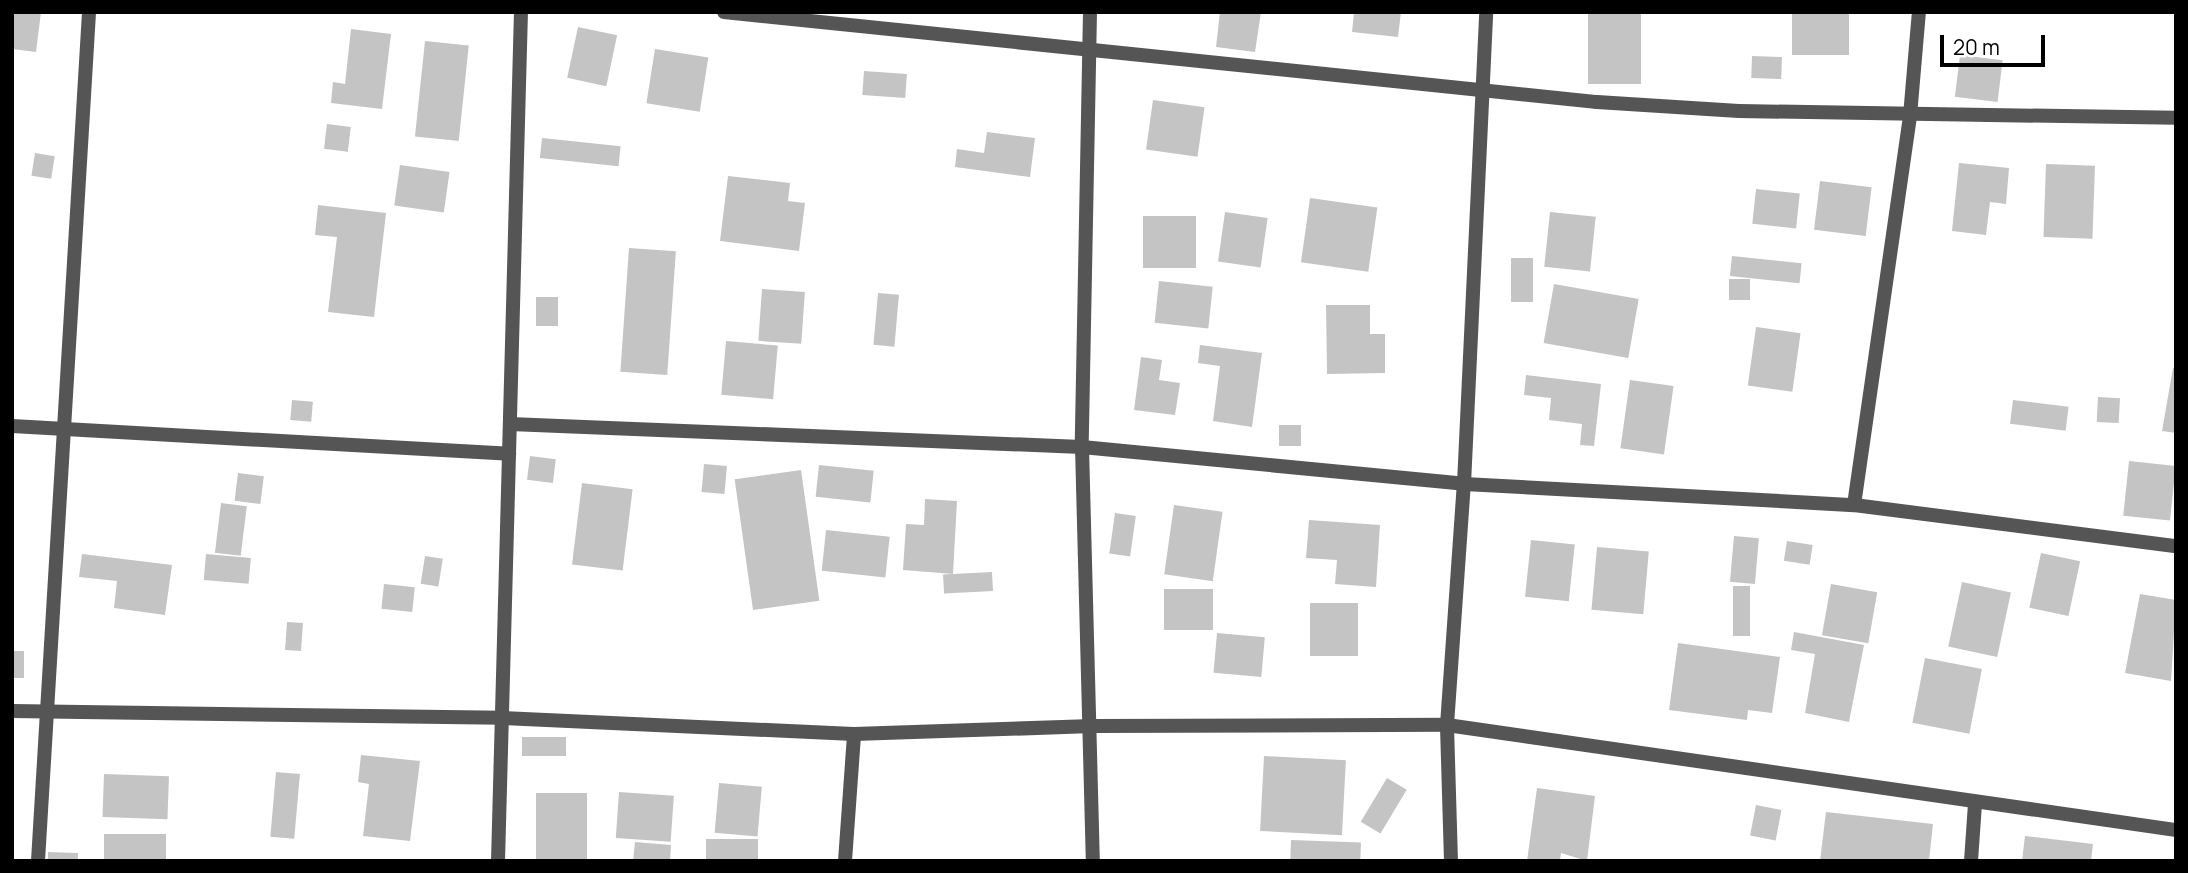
<!DOCTYPE html>
<html>
<head>
<meta charset="utf-8">
<style>
  body { margin:0 }
  #map { position:relative; width:2188px; height:873px; overflow:hidden; background:#fff; font-family:Manrope,sans-serif }
  div>[style] { position:absolute }
  .building>* { inset:0; background:#c4c4c4; transform-origin:0 0 }
  .street>* { height:14px; margin:-7px; padding:0 7px; transform-origin:7px; border-radius:7px; background:#555 }
  span { translate:-50% -50%; white-space:nowrap; text-align:center; line-height:1.15; -webkit-text-stroke:5px #fff; paint-order:stroke }
  .frame { position:absolute; inset:0; border:14px solid #000; pointer-events:none }
  .scale { position:absolute; left:1940px; top:35px; width:105px; height:32px; box-sizing:border-box; border:4px solid #000; border-top:0; padding-left:9px; font-size:21px; line-height:24px; white-space:nowrap; color:#000; -webkit-text-stroke:5px #fff; paint-order:stroke }
</style>
</head>
<body>
<div id="map">
  <div class="building">
    <div style="clip-path:polygon(12px 12px,41px 12px,36px 52px,12px 49px)"></div>
    <div style="clip-path:polygon(1220px 12px,1261px 12px,1255px 52px,1216px 47px)"></div>
    <div style="clip-path:polygon(1354px 12px,1401px 12px,1398px 37px,1352px 32px)"></div>
    <div style="left:1588px;top:12px;width:53px;height:72px"></div>
    <div style="left:1792px;top:12px;width:57px;height:43px"></div>
    <div style="left:578px;top:27px;width:40px;height:52px;rotate:12deg"></div>
    <div style="clip-path:polygon(351px 29px,391px 34px,382px 109px,331px 103px,333px 82px,345px 84px)"></div>
    <div style="left:425px;top:41px;width:44px;height:96px;rotate:6deg"></div>
    <div style="left:655px;top:49px;width:54px;height:55px;rotate:9deg"></div>
    <div style="left:1960px;top:55px;width:43px;height:42px;rotate:7deg"></div>
    <div style="left:1752px;top:56px;width:30px;height:22px;rotate:2deg"></div>
    <div style="left:864px;top:71px;width:43px;height:24px;rotate:4deg"></div>
    <div style="left:1153px;top:100px;width:52px;height:50px;rotate:8deg"></div>
    <div style="left:327px;top:124px;width:24px;height:25px;rotate:7deg"></div>
    <div style="clip-path:polygon(987px 132px,1035px 138px,1030px 177px,955px 167px,957px 149px,984px 153px)"></div>
    <div style="left:542px;top:138px;width:79px;height:20px;rotate:6deg"></div>
    <div style="left:35px;top:153px;width:20px;height:23px;rotate:9deg"></div>
    <div style="clip-path:polygon(1959px 163px,2009px 168px,2006px 204px,1990px 202px,1986px 235px,1952px 231px)"></div>
    <div style="left:2046px;top:164px;width:49px;height:73px;rotate:2deg"></div>
    <div style="left:400px;top:165px;width:50px;height:41px;rotate:8deg"></div>
    <div style="clip-path:polygon(728px 176px,790px 183px,788px 201px,805px 203px,799px 251px,720px 241px)"></div>
    <div style="left:1820px;top:181px;width:52px;height:49px;rotate:7deg"></div>
    <div style="left:1756px;top:189px;width:44px;height:35px;rotate:6deg"></div>
    <div style="left:1310px;top:198px;width:68px;height:65px;rotate:8deg"></div>
    <div style="clip-path:polygon(318px 205px,386px 213px,374px 317px,328px 312px,337px 237px,315px 235px)"></div>
    <div style="left:1225px;top:212px;width:43px;height:50px;rotate:8deg"></div>
    <div style="left:1550px;top:212px;width:46px;height:55px;rotate:6deg"></div>
    <div style="left:1143px;top:216px;width:53px;height:52px"></div>
    <div style="left:629px;top:248px;width:47px;height:124px;rotate:4deg"></div>
    <div style="left:1732px;top:256px;width:70px;height:20px;rotate:6deg"></div>
    <div style="left:1511px;top:258px;width:22px;height:44px"></div>
    <div style="left:1750px;top:279px;width:21px;height:21px;rotate:90deg"></div>
    <div style="left:1159px;top:281px;width:54px;height:42px;rotate:6deg"></div>
    <div style="left:1554px;top:284px;width:86px;height:60px;rotate:10deg"></div>
    <div style="left:762px;top:289px;width:43px;height:52px;rotate:4deg"></div>
    <div style="left:878px;top:293px;width:21px;height:52px;rotate:5deg"></div>
    <div style="left:536px;top:297px;width:22px;height:29px"></div>
    <div style="clip-path:polygon(1326px 305px,1370px 305px,1370px 334px,1385px 334px,1385px 373px,1327px 374px)"></div>
    <div style="left:1756px;top:327px;width:45px;height:59px;rotate:8deg"></div>
    <div style="left:726px;top:341px;width:52px;height:54px;rotate:5deg"></div>
    <div style="clip-path:polygon(1200px 345px,1262px 353px,1252px 427px,1213px 421px,1220px 366px,1198px 363px)"></div>
    <div style="clip-path:polygon(1141px 357px,1162px 360px,1159px 380px,1180px 383px,1175px 415px,1134px 410px)"></div>
    <div style="clip-path:polygon(2173px 368px,2176px 368px,2176px 433px,2162px 431px)"></div>
    <div style="clip-path:polygon(1526px 375px,1601px 384px,1594px 446px,1580px 445px,1582px 424px,1549px 420px,1551px 398px,1524px 395px)"></div>
    <div style="left:1630px;top:380px;width:44px;height:69px;rotate:8deg"></div>
    <div style="left:2098px;top:397px;width:22px;height:25px;rotate:3deg"></div>
    <div style="left:292px;top:400px;width:21px;height:20px;rotate:5deg"></div>
    <div style="left:2013px;top:400px;width:56px;height:24px;rotate:7deg"></div>
    <div style="left:1301px;top:425px;width:21px;height:22px;rotate:90deg"></div>
    <div style="left:530px;top:456px;width:26px;height:24px;rotate:7deg"></div>
    <div style="left:2129px;top:461px;width:47px;height:55px;rotate:6deg"></div>
    <div style="left:704px;top:464px;width:23px;height:28px;rotate:5deg"></div>
    <div style="left:819px;top:465px;width:55px;height:32px;rotate:6deg"></div>
    <div style="left:801px;top:470px;width:132px;height:67px;rotate:82deg"></div>
    <div style="left:238px;top:473px;width:26px;height:28px;rotate:7deg"></div>
    <div style="left:582px;top:483px;width:51px;height:82px;rotate:7deg"></div>
    <div style="clip-path:polygon(925px 499px,957px 501px,953px 574px,903px 570px,906px 524px,924px 525px)"></div>
    <div style="left:221px;top:503px;width:26px;height:50px;rotate:7deg"></div>
    <div style="left:1174px;top:505px;width:49px;height:70px;rotate:8deg"></div>
    <div style="left:1115px;top:513px;width:21px;height:41px;rotate:8deg"></div>
    <div style="clip-path:polygon(1309px 520px,1380px 525px,1376px 587px,1335px 584px,1337px 560px,1306px 558px)"></div>
    <div style="left:826px;top:530px;width:64px;height:41px;rotate:6deg"></div>
    <div style="left:1734px;top:536px;width:25px;height:46px;rotate:5deg"></div>
    <div style="left:1531px;top:540px;width:44px;height:57px;rotate:6deg"></div>
    <div style="left:1787px;top:541px;width:26px;height:20px;rotate:9deg"></div>
    <div style="left:1597px;top:547px;width:52px;height:63px;rotate:5deg"></div>
    <div style="left:2041px;top:553px;width:40px;height:56px;rotate:12deg"></div>
    <div style="clip-path:polygon(82px 554px,172px 565px,165px 615px,114px 608px,117px 581px,79px 577px)"></div>
    <div style="left:206px;top:554px;width:45px;height:26px;rotate:5deg"></div>
    <div style="left:425px;top:556px;width:18px;height:28px;rotate:9deg"></div>
    <div style="left:992px;top:572px;width:19px;height:49px;rotate:87deg"></div>
    <div style="left:1962px;top:582px;width:50px;height:66px;rotate:12deg"></div>
    <div style="left:384px;top:584px;width:31px;height:25px;rotate:6deg"></div>
    <div style="left:1831px;top:584px;width:47px;height:52px;rotate:10deg"></div>
    <div style="left:1733px;top:586px;width:17px;height:50px"></div>
    <div style="left:1164px;top:589px;width:49px;height:41px"></div>
    <div style="clip-path:polygon(2140px 594px,2176px 600px,2171px 681px,2125px 673px)"></div>
    <div style="left:1310px;top:603px;width:48px;height:53px"></div>
    <div style="left:287px;top:622px;width:16px;height:28px;rotate:4deg"></div>
    <div style="clip-path:polygon(1794px 632px,1864px 645px,1849px 722px,1805px 713px,1815px 654px,1791px 650px)"></div>
    <div style="left:1217px;top:633px;width:48px;height:40px;rotate:5deg"></div>
    <div style="clip-path:polygon(1678px 643px,1780px 657px,1772px 713px,1748px 710px,1747px 720px,1669px 710px)"></div>
    <div style="left:12px;top:651px;width:12px;height:27px"></div>
    <div style="left:1925px;top:658px;width:58px;height:66px;rotate:11deg"></div>
    <div style="left:566px;top:737px;width:19px;height:44px;rotate:90deg"></div>
    <div style="clip-path:polygon(361px 755px,420px 761px,410px 841px,363px 836px,369px 784px,358px 782px)"></div>
    <div style="left:1264px;top:756px;width:82px;height:75px;rotate:3deg"></div>
    <div style="left:276px;top:772px;width:24px;height:65px;rotate:5deg"></div>
    <div style="left:104px;top:774px;width:65px;height:43px;rotate:2deg"></div>
    <div style="left:1387px;top:778px;width:23px;height:51px;rotate:31deg"></div>
    <div style="left:719px;top:783px;width:43px;height:50px;rotate:5deg"></div>
    <div style="clip-path:polygon(1537px 788px,1595px 796px,1587px 861px,1561px 853px,1560px 861px,1527px 861px)"></div>
    <div style="left:619px;top:792px;width:55px;height:46px;rotate:4deg"></div>
    <div style="left:536px;top:793px;width:51px;height:68px"></div>
    <div style="left:1756px;top:805px;width:26px;height:31px;rotate:11deg"></div>
    <div style="clip-path:polygon(1826px 812px,1933px 824px,1929px 861px,1820px 861px)"></div>
    <div style="left:166px;top:834px;width:27px;height:62px;rotate:90deg"></div>
    <div style="clip-path:polygon(2025px 836px,2093px 844px,2091px 861px,2022px 861px)"></div>
    <div style="left:706px;top:839px;width:52px;height:22px"></div>
    <div style="left:1291px;top:840px;width:70px;height:21px;rotate:2deg"></div>
    <div style="clip-path:polygon(635px 842px,671px 845px,670px 861px,633px 861px)"></div>
    <div style="left:48px;top:852px;width:30px;height:9px;rotate:2deg"></div>
  </div>
  <div class="street">
    <div style="left:724px;top:12px;width:878px;rotate:5.89deg"></div>
    <div style="left:1597px;top:102px;width:142px;rotate:3.6deg"></div>
    <div style="left:1739px;top:111px;width:437px;rotate:0.9deg"></div>
    <div style="left:1090px;top:12px;width:435px;rotate:91.1deg"></div>
    <div style="left:1082px;top:447px;width:414px;rotate:88.5deg"></div>
    <div style="left:510px;top:424px;width:572px;rotate:2.3deg"></div>
    <div style="left:1082px;top:447px;width:384px;rotate:5.5deg"></div>
    <div style="left:1464px;top:484px;width:391px;rotate:3.1deg"></div>
    <div style="left:1854px;top:505px;width:325px;rotate:7.3deg"></div>
    <div style="left:12px;top:426px;width:498px;rotate:3.2deg"></div>
    <div style="left:1854px;top:505px;width:393px;rotate:-81.8deg"></div>
    <div style="left:1910px;top:116px;width:104px;rotate:-85.1deg"></div>
    <div style="left:12px;top:711px;width:490px;rotate:0.8deg"></div>
    <div style="left:502px;top:718px;width:352px;rotate:2.6deg"></div>
    <div style="left:854px;top:734px;width:239px;rotate:-1.9deg"></div>
    <div style="left:1093px;top:726px;width:354px;rotate:-0.2deg"></div>
    <div style="left:1447px;top:725px;width:737px;rotate:8.2deg"></div>
    <div style="left:38px;top:861px;width:851px;rotate:-86.56deg"></div>
    <div style="left:498px;top:861px;width:849px;rotate:-88.45deg"></div>
    <div style="left:845px;top:861px;width:127px;rotate:-85.9deg"></div>
    <div style="left:1451px;top:861px;width:136px;rotate:-91.7deg"></div>
    <div style="left:1447px;top:725px;width:242px;rotate:-86deg"></div>
    <div style="left:1464px;top:484px;width:473px;rotate:-87.3deg"></div>
    <div style="left:1971px;top:861px;width:57px;rotate:-86deg"></div>
  </div>
  <div class="frame"></div>
  <div class="scale">20 m</div>
</div>
</body>
</html>
